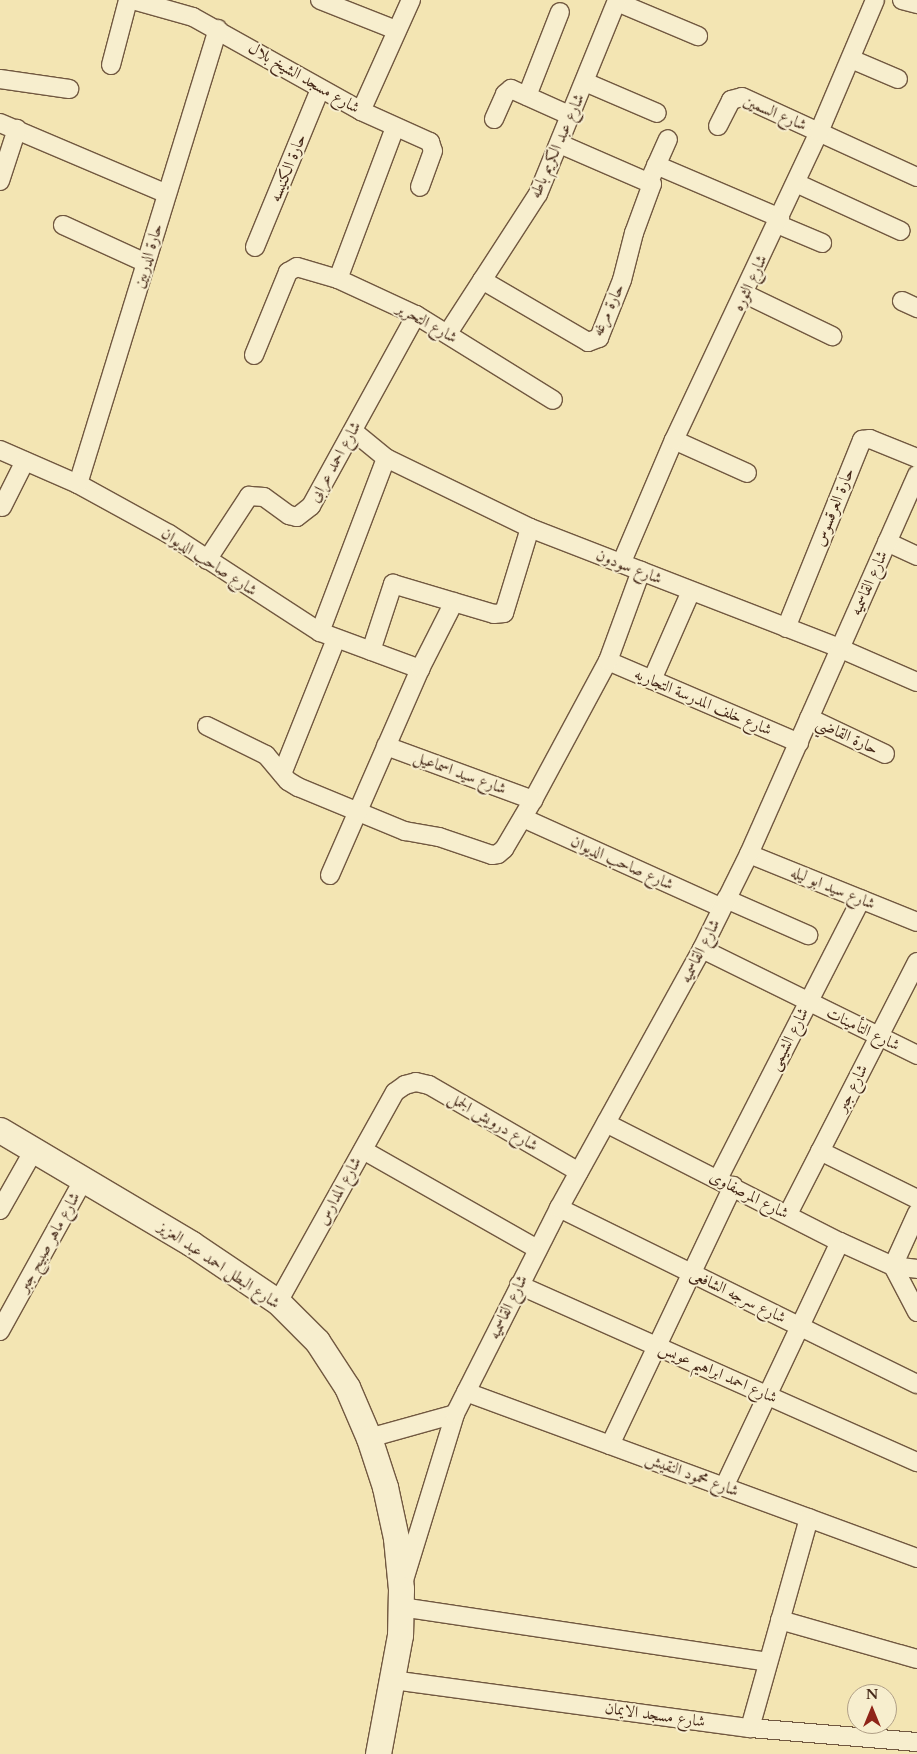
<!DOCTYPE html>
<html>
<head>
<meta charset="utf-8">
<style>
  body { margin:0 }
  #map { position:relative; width:917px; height:1754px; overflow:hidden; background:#f3e5b3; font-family:Cardo,Amiri,serif }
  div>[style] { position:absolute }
  .roads { filter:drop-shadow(1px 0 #715840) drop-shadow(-1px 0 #715840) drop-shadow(0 1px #715840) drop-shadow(0 -1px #715840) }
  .street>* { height:18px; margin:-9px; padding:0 9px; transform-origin:9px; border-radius:9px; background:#f7eece }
  .secondary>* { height:25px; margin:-12.5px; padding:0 12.5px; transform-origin:12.5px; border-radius:12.5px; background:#f7eece }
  span { translate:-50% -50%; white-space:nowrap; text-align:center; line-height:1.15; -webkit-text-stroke:4px #f7eece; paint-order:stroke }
  .street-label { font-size:16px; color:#462919 }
  .north { position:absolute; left:847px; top:1684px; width:50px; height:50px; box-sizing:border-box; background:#f7eece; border:1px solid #b09f86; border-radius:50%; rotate:0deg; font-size:14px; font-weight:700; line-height:20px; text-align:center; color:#462919 }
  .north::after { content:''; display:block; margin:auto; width:18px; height:22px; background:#8f2418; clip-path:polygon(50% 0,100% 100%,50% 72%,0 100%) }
</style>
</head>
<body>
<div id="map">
  <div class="roads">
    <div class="street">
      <div style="left:133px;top:0;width:62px;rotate:15.8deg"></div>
      <div style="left:193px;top:17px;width:193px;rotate:29.2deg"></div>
      <div style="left:361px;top:111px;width:76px;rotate:24.2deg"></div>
      <div style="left:430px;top:142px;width:9px;rotate:72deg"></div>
      <div style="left:433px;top:151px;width:38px;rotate:110deg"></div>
      <div style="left:320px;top:0;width:82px;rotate:21.5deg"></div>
      <div style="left:902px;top:0;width:16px;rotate:15deg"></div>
      <div style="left:617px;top:2px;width:88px;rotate:22.8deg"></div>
      <div style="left:851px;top:59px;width:51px;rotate:23.1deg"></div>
      <div style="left:111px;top:65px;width:67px;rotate:-75.3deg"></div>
      <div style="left:0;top:79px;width:70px;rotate:8.2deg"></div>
      <div style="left:585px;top:82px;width:78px;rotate:23.3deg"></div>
      <div style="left:527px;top:96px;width:90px;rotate:-68.6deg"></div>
      <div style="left:361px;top:111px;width:122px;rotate:-65.8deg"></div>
      <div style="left:494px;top:119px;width:27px;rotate:-66deg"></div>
      <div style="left:505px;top:94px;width:8px;rotate:-40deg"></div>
      <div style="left:511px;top:89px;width:66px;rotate:24.2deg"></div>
      <div style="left:0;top:123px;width:181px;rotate:23deg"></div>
      <div style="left:718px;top:126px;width:29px;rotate:-63deg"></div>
      <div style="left:731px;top:100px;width:11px;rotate:-15deg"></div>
      <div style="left:742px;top:97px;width:192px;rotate:24.6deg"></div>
      <div style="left:656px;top:165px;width:135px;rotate:23.1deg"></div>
      <div style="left:652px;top:175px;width:39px;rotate:-66deg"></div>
      <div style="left:0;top:181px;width:55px;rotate:-71.9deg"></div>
      <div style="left:796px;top:183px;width:115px;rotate:24.6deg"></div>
      <div style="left:777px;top:224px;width:49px;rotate:22.9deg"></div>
      <div style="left:63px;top:225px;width:91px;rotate:24.6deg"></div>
      <div style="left:255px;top:247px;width:171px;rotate:-67.6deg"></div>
      <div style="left:338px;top:279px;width:162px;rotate:-69.4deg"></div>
      <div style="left:482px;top:280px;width:123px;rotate:30.3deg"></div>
      <div style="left:588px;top:342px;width:12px;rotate:-20deg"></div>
      <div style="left:599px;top:338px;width:62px;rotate:-68.4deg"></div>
      <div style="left:622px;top:280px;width:49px;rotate:-75.7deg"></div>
      <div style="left:634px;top:233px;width:52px;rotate:-69.8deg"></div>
      <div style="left:652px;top:184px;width:100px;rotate:-156.5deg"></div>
      <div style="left:745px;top:294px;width:97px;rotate:25.8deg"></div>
      <div style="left:902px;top:301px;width:17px;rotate:25deg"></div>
      <div style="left:448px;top:333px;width:166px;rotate:-57.1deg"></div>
      <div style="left:538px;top:194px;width:209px;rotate:-67.8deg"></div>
      <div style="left:254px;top:355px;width:90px;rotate:-67.7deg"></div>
      <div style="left:288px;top:272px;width:10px;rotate:-29deg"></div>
      <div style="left:297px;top:267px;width:43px;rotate:16.3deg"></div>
      <div style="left:338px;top:279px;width:86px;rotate:24.8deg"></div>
      <div style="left:416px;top:315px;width:161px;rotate:31.8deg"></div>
      <div style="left:353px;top:431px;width:43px;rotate:39.3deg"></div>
      <div style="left:386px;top:458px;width:160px;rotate:25.9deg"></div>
      <div style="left:530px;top:528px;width:331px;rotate:21.2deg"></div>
      <div style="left:839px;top:648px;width:85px;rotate:23.6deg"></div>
      <div style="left:674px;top:440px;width:80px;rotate:24.3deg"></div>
      <div style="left:0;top:450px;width:85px;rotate:23.6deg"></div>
      <div style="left:78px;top:484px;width:104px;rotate:28.8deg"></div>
      <div style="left:169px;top:534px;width:180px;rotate:33deg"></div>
      <div style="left:320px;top:632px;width:107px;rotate:20.3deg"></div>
      <div style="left:78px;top:484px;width:476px;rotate:-72.9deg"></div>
      <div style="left:2px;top:507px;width:51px;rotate:-63.4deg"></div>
      <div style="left:887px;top:542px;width:33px;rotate:25deg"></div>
      <div style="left:207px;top:560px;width:77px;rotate:-56.7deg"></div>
      <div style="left:249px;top:496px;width:15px;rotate:4deg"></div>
      <div style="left:264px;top:497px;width:31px;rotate:36deg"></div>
      <div style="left:289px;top:515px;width:8px;rotate:14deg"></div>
      <div style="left:297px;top:517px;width:18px;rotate:-38deg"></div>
      <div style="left:311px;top:506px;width:218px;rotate:-61.2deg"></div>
      <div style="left:621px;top:564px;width:135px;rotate:-66.9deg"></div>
      <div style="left:674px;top:440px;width:340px;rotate:-64.8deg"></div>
      <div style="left:819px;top:132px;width:143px;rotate:-67deg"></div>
      <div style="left:786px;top:628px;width:203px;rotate:-68deg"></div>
      <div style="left:862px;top:440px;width:8px;rotate:-7deg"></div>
      <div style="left:870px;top:439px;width:51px;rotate:22deg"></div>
      <div style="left:320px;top:632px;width:186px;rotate:-69.2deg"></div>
      <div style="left:371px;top:651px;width:71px;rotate:-71.8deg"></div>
      <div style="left:393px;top:584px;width:105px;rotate:16.5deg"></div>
      <div style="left:494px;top:614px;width:10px;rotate:-6deg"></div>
      <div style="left:504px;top:613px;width:89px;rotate:-73deg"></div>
      <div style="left:608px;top:661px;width:208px;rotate:23.2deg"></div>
      <div style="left:652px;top:680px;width:97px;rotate:-66.3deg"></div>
      <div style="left:809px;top:718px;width:84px;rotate:25.3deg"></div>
      <div style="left:207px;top:726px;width:66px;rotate:26.2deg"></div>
      <div style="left:266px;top:755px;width:34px;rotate:50deg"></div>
      <div style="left:288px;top:781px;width:12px;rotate:31deg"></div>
      <div style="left:298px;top:787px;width:116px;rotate:22.4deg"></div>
      <div style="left:405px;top:831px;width:35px;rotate:10deg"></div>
      <div style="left:439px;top:837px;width:56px;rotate:18.8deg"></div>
      <div style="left:492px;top:855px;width:6px;rotate:-9deg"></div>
      <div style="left:498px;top:854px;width:8px;rotate:-40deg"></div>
      <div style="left:504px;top:849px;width:57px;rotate:-59.4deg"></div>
      <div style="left:533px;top:800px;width:158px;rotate:-61.7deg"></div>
      <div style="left:608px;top:661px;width:96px;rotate:-69.9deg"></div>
      <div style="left:386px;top:746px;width:157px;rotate:20.2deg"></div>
      <div style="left:282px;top:774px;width:145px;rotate:-68.2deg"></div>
      <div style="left:523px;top:818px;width:218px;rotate:24.3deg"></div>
      <div style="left:749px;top:854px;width:181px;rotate:22deg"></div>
      <div style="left:330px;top:875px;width:225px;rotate:-66.4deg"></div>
      <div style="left:420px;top:669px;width:75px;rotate:-63.1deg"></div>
      <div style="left:726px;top:899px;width:90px;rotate:23.7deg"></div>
      <div style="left:702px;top:949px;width:240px;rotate:26.2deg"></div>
      <div style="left:606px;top:1123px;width:263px;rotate:27deg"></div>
      <div style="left:840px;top:1242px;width:58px;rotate:24.4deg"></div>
      <div style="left:893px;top:1266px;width:24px;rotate:7deg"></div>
      <div style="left:363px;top:1150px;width:200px;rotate:29.6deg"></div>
      <div style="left:820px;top:1151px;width:108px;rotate:26.3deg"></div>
      <div style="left:718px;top:1179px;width:314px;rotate:-62.9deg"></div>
      <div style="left:559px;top:1208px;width:399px;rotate:26.2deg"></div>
      <div style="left:0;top:1210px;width:69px;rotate:-60.5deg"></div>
      <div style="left:788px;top:1214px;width:283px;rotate:-62.9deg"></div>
      <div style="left:893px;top:1266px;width:58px;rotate:-65.6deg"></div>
      <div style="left:893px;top:1266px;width:52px;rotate:62.4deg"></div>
      <div style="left:519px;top:1285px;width:436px;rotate:24deg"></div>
      <div style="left:278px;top:1302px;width:240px;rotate:-60.9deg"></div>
      <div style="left:395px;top:1092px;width:12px;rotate:-35deg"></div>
      <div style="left:405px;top:1085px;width:11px;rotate:-15deg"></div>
      <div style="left:416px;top:1082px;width:13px;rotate:13deg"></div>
      <div style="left:429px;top:1085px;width:173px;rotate:30.1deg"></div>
      <div style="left:0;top:1331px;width:174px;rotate:-61.1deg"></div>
      <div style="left:466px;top:1392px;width:481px;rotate:20.2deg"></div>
      <div style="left:369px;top:1438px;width:89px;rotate:-15.6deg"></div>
      <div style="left:610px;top:1445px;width:287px;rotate:-64.6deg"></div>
      <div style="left:724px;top:1487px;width:271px;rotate:-64.7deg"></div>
      <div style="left:404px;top:1580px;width:174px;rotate:-72.9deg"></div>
      <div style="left:455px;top:1414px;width:231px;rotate:-63.2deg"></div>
      <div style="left:559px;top:1208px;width:296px;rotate:-61.1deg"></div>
      <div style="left:702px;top:949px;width:106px;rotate:-63.7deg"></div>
      <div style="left:749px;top:854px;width:415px;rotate:-66.1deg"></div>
      <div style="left:401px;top:1607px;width:371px;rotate:8.5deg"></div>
      <div style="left:780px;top:1620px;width:142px;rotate:15.9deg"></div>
      <div style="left:393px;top:1680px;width:360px;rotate:7.7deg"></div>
      <div style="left:750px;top:1728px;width:168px;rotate:4.8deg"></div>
      <div style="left:750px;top:1728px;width:218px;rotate:-74.3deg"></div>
    </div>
    <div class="secondary">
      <div style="left:0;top:1130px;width:223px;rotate:30.7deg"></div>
      <div style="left:192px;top:1244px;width:104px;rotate:34deg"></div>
      <div style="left:278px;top:1302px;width:55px;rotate:45deg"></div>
      <div style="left:317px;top:1341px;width:55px;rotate:56.9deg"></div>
      <div style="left:347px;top:1387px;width:56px;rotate:66.7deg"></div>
      <div style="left:369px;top:1438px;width:52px;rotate:71.9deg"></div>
      <div style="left:385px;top:1487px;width:52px;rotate:77.8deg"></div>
      <div style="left:396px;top:1538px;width:51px;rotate:84.4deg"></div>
      <div style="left:401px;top:1589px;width:46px;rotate:91.2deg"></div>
      <div style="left:400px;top:1635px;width:121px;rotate:100.5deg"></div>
    </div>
  </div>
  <div class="street-label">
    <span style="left:304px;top:78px;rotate:30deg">شارع مسجد الشيخ بلال</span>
    <span style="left:775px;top:113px;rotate:23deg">شارع السمين</span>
    <span style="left:557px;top:146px;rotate:-66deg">شارع عبد الكريم باطه</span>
    <span style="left:288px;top:168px;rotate:-68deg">حارة الكنيسه</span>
    <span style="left:148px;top:256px;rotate:-73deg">حارة الدربين</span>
    <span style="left:750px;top:283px;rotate:-65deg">شارع الثوره</span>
    <span style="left:608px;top:310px;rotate:-65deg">حارة مرغه</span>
    <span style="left:427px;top:323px;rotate:29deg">شارع التحرير</span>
    <span style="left:335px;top:462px;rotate:-61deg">شارع احمد عرابى</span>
    <span style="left:834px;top:507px;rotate:-68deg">حارة العرقسوس</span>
    <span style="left:209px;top:562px;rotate:33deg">شارع صاحب الديوان</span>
    <span style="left:629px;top:567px;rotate:21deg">شارع سودون</span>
    <span style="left:869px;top:583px;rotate:-66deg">شارع القاسميه</span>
    <span style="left:703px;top:702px;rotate:23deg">شارع خلف المدرسة التجاريه</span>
    <span style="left:847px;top:736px;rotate:25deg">حارة القاضي</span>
    <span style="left:460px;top:773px;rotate:20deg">شارع سيد اسماعيل</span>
    <span style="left:622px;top:863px;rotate:24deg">شارع صاحب الديوان</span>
    <span style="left:833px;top:888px;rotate:22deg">شارع سيد ابو ليله</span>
    <span style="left:700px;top:951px;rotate:-63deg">شارع القاسميه</span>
    <span style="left:863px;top:1029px;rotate:26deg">شارع التأمينات</span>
    <span style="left:789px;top:1039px;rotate:-63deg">شارع الشيمى</span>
    <span style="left:852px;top:1088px;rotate:-63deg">شارع جبر</span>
    <span style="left:493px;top:1122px;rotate:30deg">شارع درويش الجمل</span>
    <span style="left:339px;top:1191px;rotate:-61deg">شارع المدارس</span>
    <span style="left:749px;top:1195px;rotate:27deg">شارع المرصفاوى</span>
    <span style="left:49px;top:1242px;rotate:-61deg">شارع ماهر صبيح جبر</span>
    <span style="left:219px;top:1265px;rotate:34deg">شارع البطل احمد عبد العزيز</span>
    <span style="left:738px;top:1296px;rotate:26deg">شارع سرجه الشافعى</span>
    <span style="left:508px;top:1307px;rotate:-64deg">شارع القاسميه</span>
    <span style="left:718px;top:1373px;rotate:24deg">شارع احمد ابراهيم عويس</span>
    <span style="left:692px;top:1475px;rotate:20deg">شارع محمود النقيش</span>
    <span style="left:655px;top:1715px;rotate:8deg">شارع مسجد الايمان</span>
  </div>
  <div class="north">N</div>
</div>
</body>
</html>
